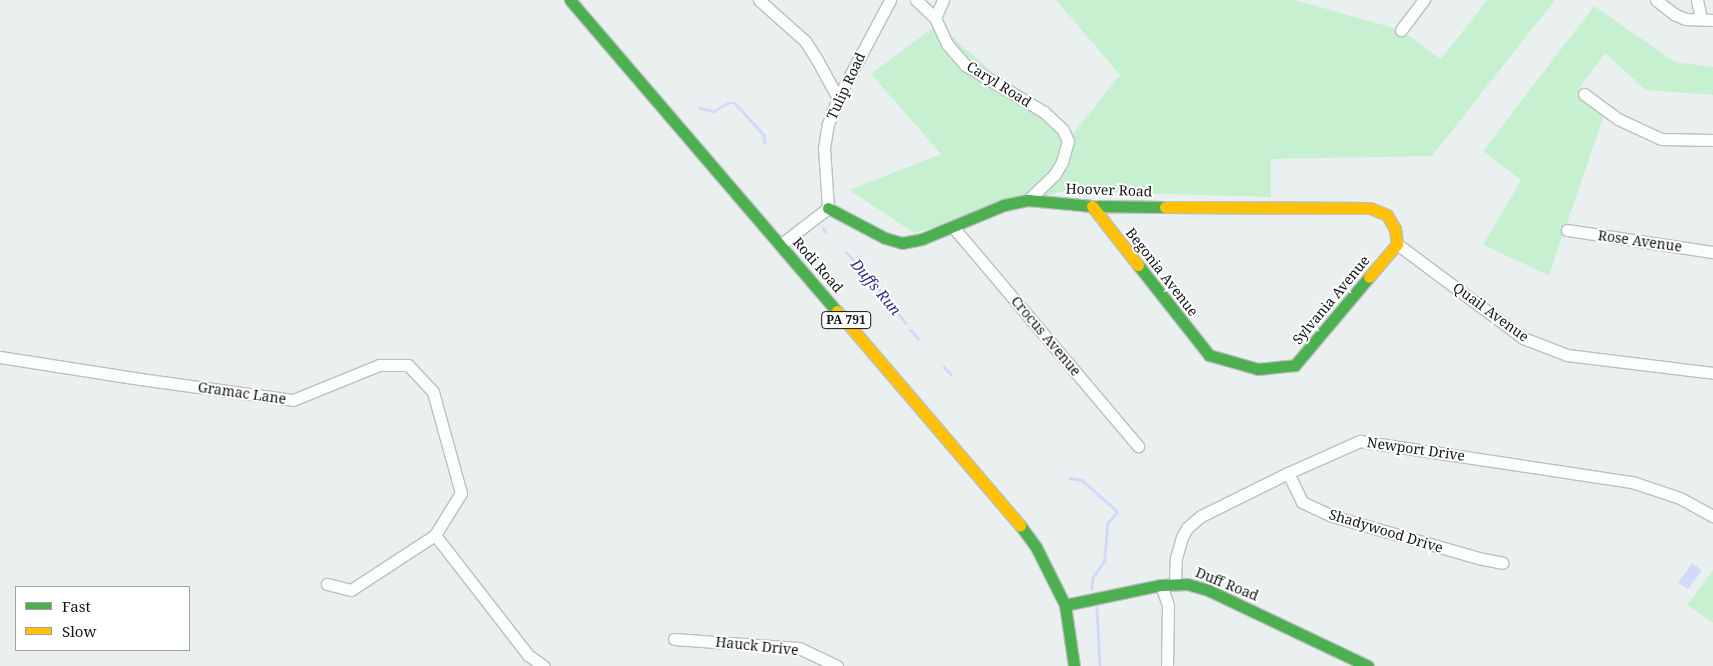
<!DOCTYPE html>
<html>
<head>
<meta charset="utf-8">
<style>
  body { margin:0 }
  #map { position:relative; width:1713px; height:666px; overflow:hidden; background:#eaf0f0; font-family:"Noto Serif",serif }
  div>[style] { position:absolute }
  .green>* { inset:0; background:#c7f0d1 }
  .water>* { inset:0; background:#d2dafa; transform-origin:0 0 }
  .stream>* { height:2.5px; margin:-1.25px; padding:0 1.25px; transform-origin:1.25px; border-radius:1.25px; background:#d2dafa }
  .roads { filter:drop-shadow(1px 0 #bbc0c0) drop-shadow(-1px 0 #bbc0c0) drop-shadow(0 1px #bbc0c0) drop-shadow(0 -1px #bbc0c0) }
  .street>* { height:11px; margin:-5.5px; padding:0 5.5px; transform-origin:5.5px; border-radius:5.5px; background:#fcfdfd }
  .fast>* { height:11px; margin:-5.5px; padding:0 5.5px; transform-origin:5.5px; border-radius:5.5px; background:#4caf50 }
  .slow>* { height:11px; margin:-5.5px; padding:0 5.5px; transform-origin:5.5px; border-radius:5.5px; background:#ffc107 }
  span { translate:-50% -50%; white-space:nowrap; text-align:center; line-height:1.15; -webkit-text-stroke:4px #fff; paint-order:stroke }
  .shield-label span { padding:1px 4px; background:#fff; border:1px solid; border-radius:4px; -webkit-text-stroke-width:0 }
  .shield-label { font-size:12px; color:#121617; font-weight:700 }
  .street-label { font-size:14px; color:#121617 }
  .water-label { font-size:15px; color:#2e2d84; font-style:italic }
  .legend { position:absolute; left:15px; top:586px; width:175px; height:65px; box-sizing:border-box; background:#fff; border:1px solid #a0a2a2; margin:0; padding:6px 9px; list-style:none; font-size:15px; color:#121617 }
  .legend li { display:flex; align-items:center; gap:10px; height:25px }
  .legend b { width:25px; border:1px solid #a0a2a2 }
</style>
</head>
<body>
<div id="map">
  <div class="green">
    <div style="clip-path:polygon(1056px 0,1295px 0,1401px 30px,1441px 59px,1487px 0,1555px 0,1432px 156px,1271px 159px,1271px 197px,1064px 191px,914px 233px,849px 190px,941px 154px,871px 74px,938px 24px,1068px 140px,1120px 75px)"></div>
    <div style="clip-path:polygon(1594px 6px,1675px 62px,1713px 67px,1713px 95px,1646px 90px,1605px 53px,1578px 90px,1606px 110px,1549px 275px,1483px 245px,1521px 180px,1483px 151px)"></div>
    <div style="clip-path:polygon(1713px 570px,1713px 623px,1687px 605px)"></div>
  </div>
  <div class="water">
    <div style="left:1692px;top:563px;width:12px;height:24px;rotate:35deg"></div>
  </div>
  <div class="stream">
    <div style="left:699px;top:108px;width:15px;rotate:11deg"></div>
    <div style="left:714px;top:111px;width:16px;rotate:-30deg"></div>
    <div style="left:728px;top:103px;width:7px"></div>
    <div style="left:735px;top:103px;width:43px;rotate:47.8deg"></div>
    <div style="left:764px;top:135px;width:7px;rotate:82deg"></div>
    <div style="left:823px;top:228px;width:4px;rotate:56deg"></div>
    <div style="left:846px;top:252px;width:32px;rotate:46deg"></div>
    <div style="left:868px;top:275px;width:61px;rotate:51.6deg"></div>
    <div style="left:911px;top:330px;width:11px;rotate:49deg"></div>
    <div style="left:944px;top:367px;width:10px;rotate:45deg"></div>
    <div style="left:1070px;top:478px;width:12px;rotate:9deg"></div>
    <div style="left:1082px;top:480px;width:44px;rotate:41.3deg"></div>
    <div style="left:1115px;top:509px;width:4px;rotate:63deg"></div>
    <div style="left:1117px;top:513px;width:13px;rotate:132deg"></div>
    <div style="left:1108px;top:523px;width:38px;rotate:95deg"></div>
    <div style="left:1105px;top:561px;width:21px;rotate:125deg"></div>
    <div style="left:1093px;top:578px;width:10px;rotate:96deg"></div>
    <div style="left:1097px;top:608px;width:58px;rotate:87deg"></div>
  </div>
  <div class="roads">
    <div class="street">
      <div style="left:759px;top:0;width:62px;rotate:41.7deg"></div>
      <div style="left:805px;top:41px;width:20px;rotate:57deg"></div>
      <div style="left:816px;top:58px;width:46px;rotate:61.2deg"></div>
      <div style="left:916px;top:0;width:26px;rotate:43deg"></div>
      <div style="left:935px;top:18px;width:29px;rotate:65deg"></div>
      <div style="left:947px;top:44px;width:28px;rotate:49deg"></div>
      <div style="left:965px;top:65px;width:92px;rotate:30.7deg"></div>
      <div style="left:1044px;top:112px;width:26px;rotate:43deg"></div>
      <div style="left:1063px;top:130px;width:12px;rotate:66deg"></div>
      <div style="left:1068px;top:141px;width:22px;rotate:106deg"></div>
      <div style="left:1062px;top:162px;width:14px;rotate:120deg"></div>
      <div style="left:1055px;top:174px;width:37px;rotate:136deg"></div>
      <div style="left:1656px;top:0;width:23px;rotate:38deg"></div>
      <div style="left:1674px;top:14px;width:12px;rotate:24deg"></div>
      <div style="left:1685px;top:19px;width:28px;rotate:2deg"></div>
      <div style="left:1697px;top:0;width:19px;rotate:78deg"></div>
      <div style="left:935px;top:18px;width:20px;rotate:-66deg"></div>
      <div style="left:1401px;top:30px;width:38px;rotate:-53deg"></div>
      <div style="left:1584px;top:94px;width:42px;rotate:36.3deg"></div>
      <div style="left:1618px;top:119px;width:47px;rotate:24.9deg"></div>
      <div style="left:1661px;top:139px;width:52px;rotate:1.1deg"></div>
      <div style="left:953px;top:227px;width:287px;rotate:49.8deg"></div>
      <div style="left:1567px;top:230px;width:148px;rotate:8.6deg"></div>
      <div style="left:1397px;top:244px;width:157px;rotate:36.7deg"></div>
      <div style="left:1523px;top:338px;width:47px;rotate:21.1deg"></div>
      <div style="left:1567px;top:355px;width:147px;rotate:7deg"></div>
      <div style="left:780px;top:245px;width:61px;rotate:-37.6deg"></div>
      <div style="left:828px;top:208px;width:60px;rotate:-93.8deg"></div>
      <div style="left:824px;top:148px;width:24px;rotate:-81deg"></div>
      <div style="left:828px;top:124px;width:28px;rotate:-69deg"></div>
      <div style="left:838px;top:98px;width:111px;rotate:-62deg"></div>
      <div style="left:0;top:357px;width:142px;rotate:8.9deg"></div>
      <div style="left:140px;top:379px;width:154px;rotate:7.8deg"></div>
      <div style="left:293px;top:400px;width:93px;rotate:-22.1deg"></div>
      <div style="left:379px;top:365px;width:29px"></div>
      <div style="left:408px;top:365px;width:37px;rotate:47deg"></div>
      <div style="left:433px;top:392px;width:105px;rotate:74.5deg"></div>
      <div style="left:461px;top:493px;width:49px;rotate:121.8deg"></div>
      <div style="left:435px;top:535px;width:100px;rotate:146.8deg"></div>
      <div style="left:351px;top:590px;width:25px;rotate:-166deg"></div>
      <div style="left:1288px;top:473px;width:32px;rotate:64deg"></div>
      <div style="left:1302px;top:502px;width:33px;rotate:25deg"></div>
      <div style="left:1332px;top:516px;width:152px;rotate:16deg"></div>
      <div style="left:1478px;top:558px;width:25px;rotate:11deg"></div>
      <div style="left:435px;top:535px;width:152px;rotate:52.2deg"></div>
      <div style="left:528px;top:655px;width:19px;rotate:35deg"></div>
      <div style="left:1175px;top:582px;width:24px;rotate:-88deg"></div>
      <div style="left:1176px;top:558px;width:22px;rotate:-74deg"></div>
      <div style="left:1182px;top:537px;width:10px;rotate:-61deg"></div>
      <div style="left:1187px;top:528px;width:18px;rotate:-41deg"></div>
      <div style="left:1201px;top:516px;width:97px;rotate:-26.3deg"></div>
      <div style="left:1288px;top:473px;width:79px;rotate:-24deg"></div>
      <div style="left:1360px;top:441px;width:275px;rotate:8.6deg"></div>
      <div style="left:1632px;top:482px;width:51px;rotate:18.4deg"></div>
      <div style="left:1680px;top:498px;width:38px;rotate:29deg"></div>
      <div style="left:1161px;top:585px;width:21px;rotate:71deg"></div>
      <div style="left:1168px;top:605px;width:61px;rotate:90.9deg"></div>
      <div style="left:674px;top:639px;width:125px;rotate:4.1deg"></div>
      <div style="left:799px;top:648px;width:42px;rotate:25.3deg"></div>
    </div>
    <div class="fast">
      <div style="left:570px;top:0;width:410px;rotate:49.4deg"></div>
      <div style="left:828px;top:208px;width:64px;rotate:27.8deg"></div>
      <div style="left:885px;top:238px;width:18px;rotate:16deg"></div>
      <div style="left:902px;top:243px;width:20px;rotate:-11deg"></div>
      <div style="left:922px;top:239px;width:89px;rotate:-22.5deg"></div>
      <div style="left:1004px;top:205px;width:25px;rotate:-12deg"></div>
      <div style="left:1028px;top:200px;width:64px;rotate:5.4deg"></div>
      <div style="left:1092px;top:206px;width:73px;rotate:0.8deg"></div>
      <div style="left:1138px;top:265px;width:115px;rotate:51.7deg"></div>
      <div style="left:1209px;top:355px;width:51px;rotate:15.9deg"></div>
      <div style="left:1258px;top:369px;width:37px;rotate:-6deg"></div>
      <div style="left:1295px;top:365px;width:115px;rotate:-49.9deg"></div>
      <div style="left:1020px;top:525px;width:27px;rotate:54deg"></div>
      <div style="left:1036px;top:547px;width:65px;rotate:63.4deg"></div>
      <div style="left:1065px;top:605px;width:62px;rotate:81.6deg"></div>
      <div style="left:1065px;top:605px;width:98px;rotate:-11.8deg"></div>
      <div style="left:1161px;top:585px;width:26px;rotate:-2deg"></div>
      <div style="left:1187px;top:584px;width:22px;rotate:16deg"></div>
      <div style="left:1208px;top:590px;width:177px;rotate:25.4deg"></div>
    </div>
    <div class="slow">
      <div style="left:1092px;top:206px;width:75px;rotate:52.1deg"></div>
      <div style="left:1165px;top:207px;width:205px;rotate:0.3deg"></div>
      <div style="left:1370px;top:208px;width:18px;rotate:22deg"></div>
      <div style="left:1387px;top:215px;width:16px;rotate:60deg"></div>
      <div style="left:1395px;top:229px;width:15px;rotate:82deg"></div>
      <div style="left:1397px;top:244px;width:43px;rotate:130.3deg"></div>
      <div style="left:837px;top:311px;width:282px;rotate:49.5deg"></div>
    </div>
  </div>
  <div class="shield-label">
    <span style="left:846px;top:320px">PA 791</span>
  </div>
  <div class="street-label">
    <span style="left:999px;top:84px;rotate:32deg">Caryl Road</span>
    <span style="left:846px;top:86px;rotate:-65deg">Tulip Road</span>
    <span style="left:1109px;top:190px;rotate:2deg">Hoover Road</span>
    <span style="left:1640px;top:241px;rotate:8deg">Rose Avenue</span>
    <span style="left:818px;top:265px;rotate:49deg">Rodi Road</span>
    <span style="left:1162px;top:272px;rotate:52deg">Begonia Avenue</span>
    <span style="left:1331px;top:300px;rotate:-50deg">Sylvania Avenue</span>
    <span style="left:1491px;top:312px;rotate:36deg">Quail Avenue</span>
    <span style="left:1046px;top:336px;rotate:50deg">Crocus Avenue</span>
    <span style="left:242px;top:393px;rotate:8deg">Gramac Lane</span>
    <span style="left:1416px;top:449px;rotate:8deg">Newport Drive</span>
    <span style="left:1386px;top:531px;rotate:17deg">Shadywood Drive</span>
    <span style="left:1227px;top:584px;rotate:22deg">Duff Road</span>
    <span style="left:757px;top:646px;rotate:6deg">Hauck Drive</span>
  </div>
  <div class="water-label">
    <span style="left:876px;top:287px;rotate:50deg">Duffs Run</span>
  </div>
  <ul class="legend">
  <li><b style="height:6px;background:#4caf50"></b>Fast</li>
  <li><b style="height:6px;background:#ffc107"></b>Slow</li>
  </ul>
</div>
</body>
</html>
